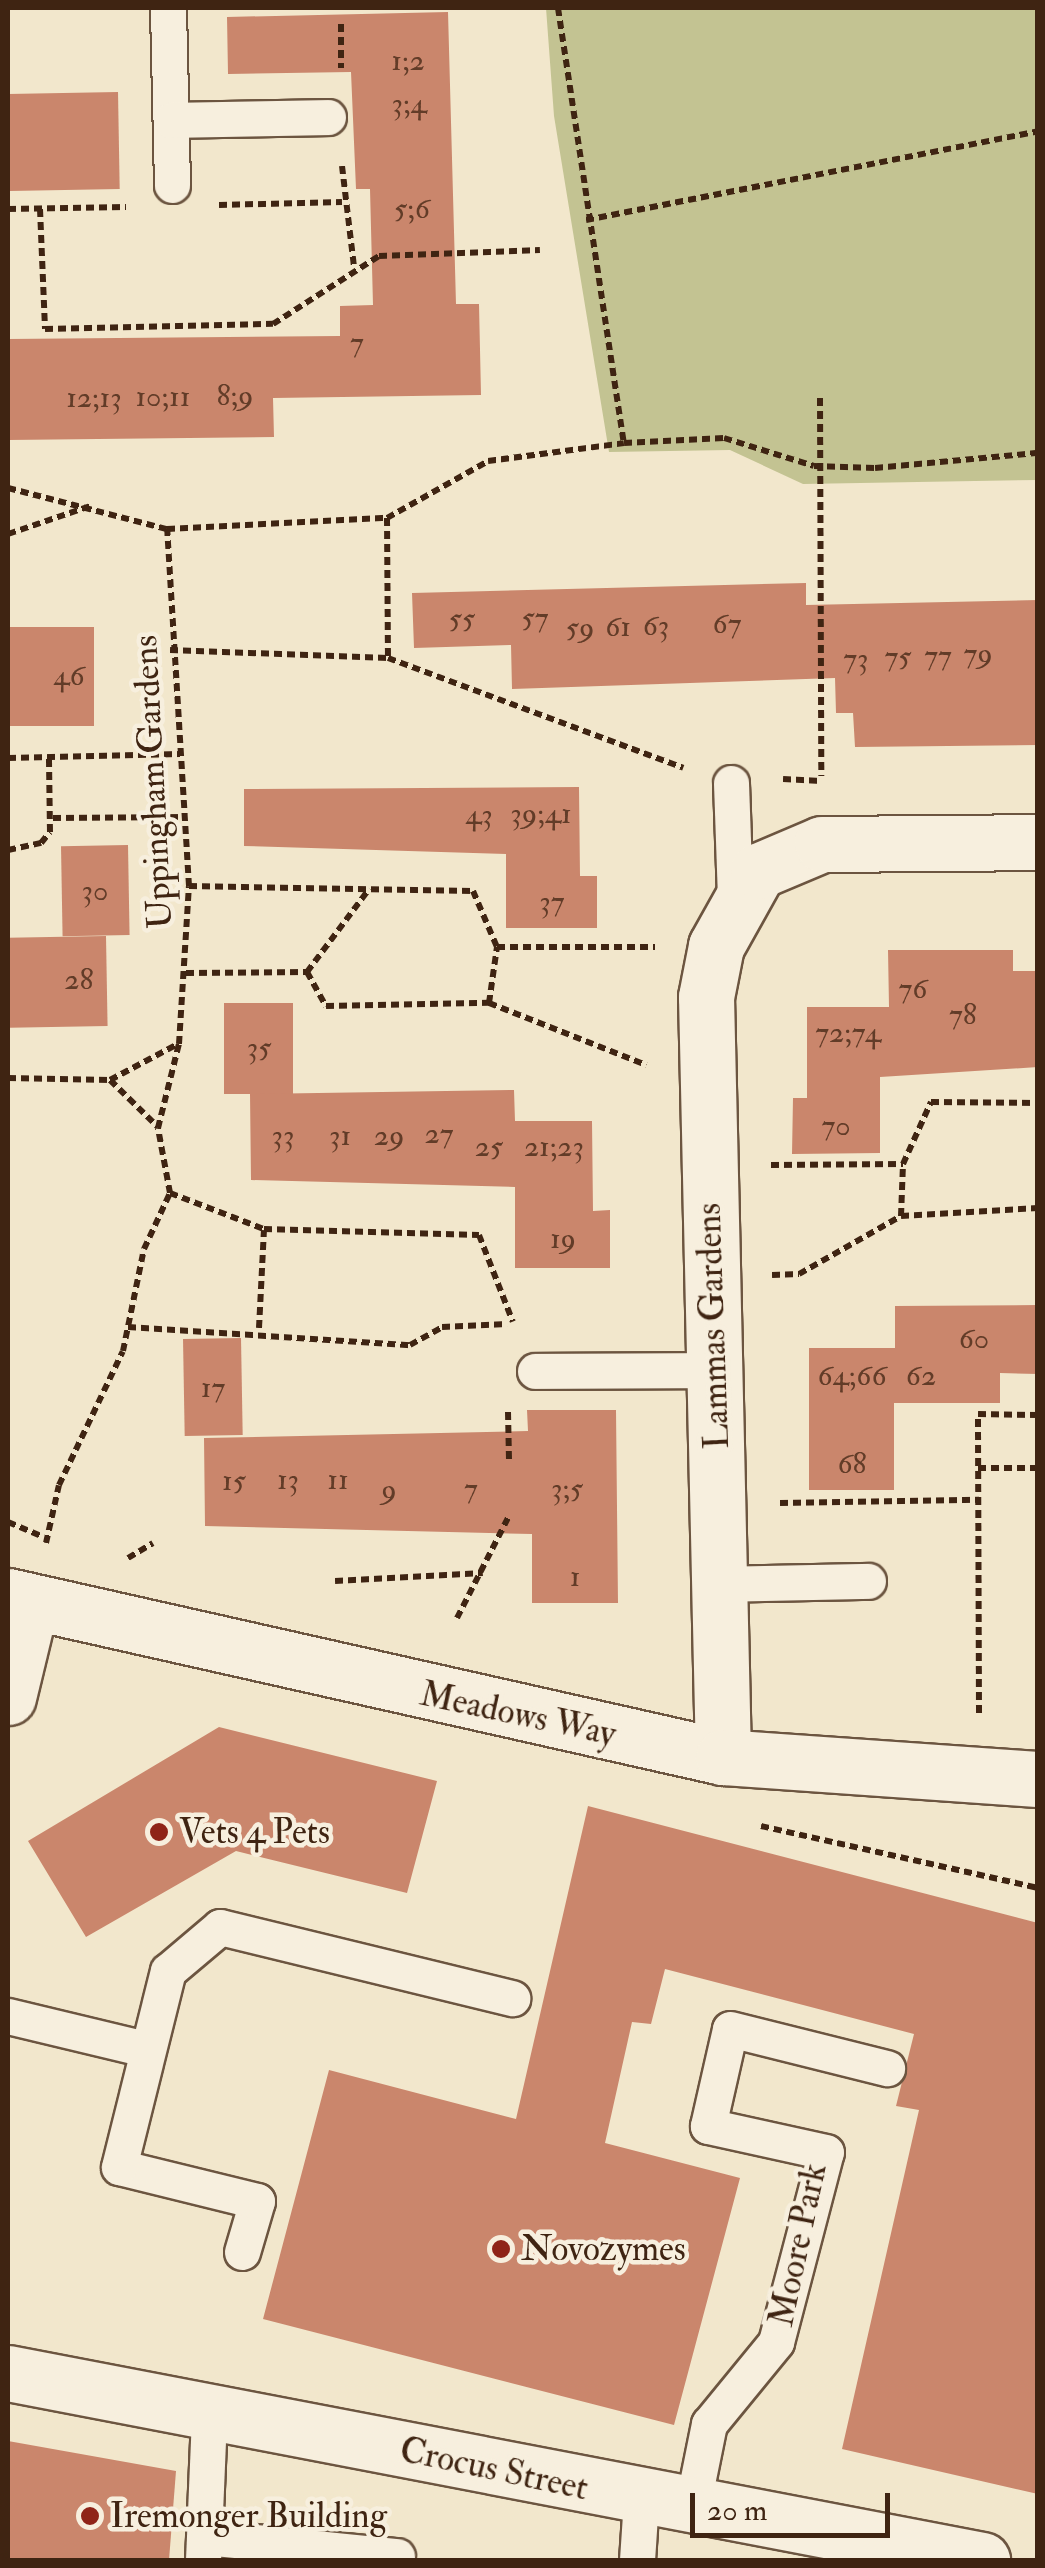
<!DOCTYPE html>
<html>
<head>
<meta charset="utf-8">
<style>
  body { margin:0 }
  #map { position:relative; width:1045px; height:2568px; overflow:hidden; background:#f2e7cc; font-family:"IM FELL Double Pica",serif }
  div>[style] { position:absolute }
  .green>* { inset:0; background:#c3c392 }
  .building>* { inset:0; background:#ca866c; transform-origin:0 0 }
  .path>* { height:6px; margin-top:-3px; transform-origin:0; background:repeating-linear-gradient(90deg,#3f2412 0 8px,transparent 0 13px) }
  .roads { filter:drop-shadow(2px 0 #6c5540) drop-shadow(-2px 0 #6c5540) drop-shadow(0 2px #6c5540) drop-shadow(0 -2px #6c5540) }
  .service>* { height:35px; margin:-17.5px; padding:0 17.5px; transform-origin:17.5px; border-radius:17.5px; background:#f7efde }
  .minor>* { height:55px; margin:-27.5px; padding:0 27.5px; transform-origin:27.5px; border-radius:27.5px; background:#f7efde }
  .tertiary>* { height:55px; margin:-27.5px; padding:0 27.5px; transform-origin:27.5px; border-radius:27.5px; background:#f7efde }
  .dots>* { width:28px; height:28px; translate:-50% -50%; box-sizing:border-box; border:5px solid #f7efde; border-radius:50% }
  span { translate:-50% -50%; white-space:nowrap; text-align:center; line-height:1.15; -webkit-text-stroke:9px #f7efde; paint-order:stroke }
  .number-label { font-size:30px; color:#623c28 }
  .number-label span { -webkit-text-stroke-width:0 }
  .street-label { font-size:35px; color:#3f2412 }
  .poi-label { font-size:35px; color:#3f2412 }
  .left { translate:0 -50%; text-align:left }
  .frame { position:absolute; inset:0; border:10px solid #3f2412; pointer-events:none }
  .scale { position:absolute; left:690px; top:2493px; width:200px; height:45px; box-sizing:border-box; border:5px solid #3f2412; border-top:0; padding-left:12px; font-size:30px; line-height:35px; white-space:nowrap; color:#3f2412; -webkit-text-stroke:8px #f7efde; paint-order:stroke }
</style>
</head>
<body>
<div id="map">
  <div class="green">
    <div style="clip-path:polygon(546px 8px,1037px 8px,1037px 480px,803px 484px,730px 450px,609px 452px,554px 116px)"></div>
  </div>
  <div class="building">
    <div style="clip-path:polygon(448px 12px,456px 304px,479px 304px,481px 395px,273px 398px,274px 437px,8px 440px,8px 339px,340px 336px,340px 306px,373px 305px,370px 189px,356px 189px,351px 72px,228px 74px,227px 17px)"></div>
    <div style="left:118px;top:92px;width:97px;height:110px;rotate:89deg"></div>
    <div style="clip-path:polygon(806px 583px,806px 605px,1038px 600px,1038px 745px,855px 747px,853px 713px,836px 713px,835px 678px,512px 689px,511px 645px,414px 648px,412px 593px)"></div>
    <div style="left:8px;top:627px;width:86px;height:99px"></div>
    <div style="clip-path:polygon(579px 787px,580px 876px,597px 876px,597px 928px,506px 928px,506px 854px,244px 846px,244px 789px)"></div>
    <div style="left:128px;top:845px;width:90px;height:67px;rotate:89deg"></div>
    <div style="left:106px;top:936px;width:90px;height:98px;rotate:89deg"></div>
    <div style="clip-path:polygon(888px 950px,1013px 950px,1013px 971px,1038px 971px,1038px 1067px,880px 1077px,880px 1153px,792px 1154px,793px 1098px,807px 1098px,807px 1007px,889px 1007px)"></div>
    <div style="left:224px;top:1003px;width:69px;height:91px"></div>
    <div style="clip-path:polygon(514px 1090px,515px 1121px,592px 1121px,593px 1211px,610px 1210px,610px 1268px,515px 1268px,515px 1187px,251px 1180px,250px 1094px)"></div>
    <div style="clip-path:polygon(1038px 1305px,1038px 1374px,1000px 1373px,1000px 1403px,894px 1403px,894px 1490px,809px 1490px,809px 1348px,895px 1348px,895px 1306px)"></div>
    <div style="left:241px;top:1338px;width:97px;height:58px;rotate:89deg"></div>
    <div style="clip-path:polygon(527px 1410px,616px 1410px,618px 1603px,532px 1603px,532px 1534px,205px 1526px,204px 1438px,528px 1431px)"></div>
    <div style="clip-path:polygon(219px 1727px,437px 1781px,407px 1893px,236px 1851px,86px 1937px,28px 1841px)"></div>
    <div style="clip-path:polygon(588px 1806px,1038px 1923px,1038px 2494px,842px 2449px,919px 2110px,896px 2106px,914px 2034px,665px 1969px,651px 2024px,632px 2022px,605px 2143px,740px 2178px,674px 2425px,263px 2319px,329px 2070px,516px 2119px)"></div>
    <div style="clip-path:polygon(8px 2441px,176px 2471px,169px 2560px,8px 2560px)"></div>
  </div>
  <div class="path">
    <div style="left:558px;top:8px;width:440px;rotate:81.4deg"></div>
    <div style="left:341px;top:24px;width:44px;rotate:90deg"></div>
    <div style="left:342px;top:166px;width:101px;rotate:83.2deg"></div>
    <div style="left:219px;top:205px;width:123px;rotate:-1.4deg"></div>
    <div style="left:8px;top:209px;width:118px;rotate:-1deg"></div>
    <div style="left:40px;top:209px;width:120px;rotate:87.6deg"></div>
    <div style="left:45px;top:329px;width:228px;rotate:-1.3deg"></div>
    <div style="left:273px;top:324px;width:126px;rotate:-32.7deg"></div>
    <div style="left:379px;top:256px;width:161px;rotate:-2.1deg"></div>
    <div style="left:586px;top:220px;width:461px;rotate:-11.1deg"></div>
    <div style="left:820px;top:398px;width:378px;rotate:89.8deg"></div>
    <div style="left:8px;top:488px;width:164px;rotate:14.5deg"></div>
    <div style="left:167px;top:529px;width:220px;rotate:-2.9deg"></div>
    <div style="left:387px;top:518px;width:116px;rotate:-29.4deg"></div>
    <div style="left:488px;top:461px;width:137px;rotate:-7.5deg"></div>
    <div style="left:624px;top:443px;width:100px;rotate:-2.9deg"></div>
    <div style="left:724px;top:438px;width:94px;rotate:17.3deg"></div>
    <div style="left:814px;top:466px;width:61px;rotate:1.9deg"></div>
    <div style="left:875px;top:468px;width:164px;rotate:-5.3deg"></div>
    <div style="left:387px;top:518px;width:140px;rotate:89.6deg"></div>
    <div style="left:8px;top:534px;width:90px;rotate:-18.8deg"></div>
    <div style="left:170px;top:650px;width:218px;rotate:2.1deg"></div>
    <div style="left:388px;top:658px;width:315px;rotate:20.4deg"></div>
    <div style="left:8px;top:758px;width:172px;rotate:-1.3deg"></div>
    <div style="left:783px;top:779px;width:38px;rotate:3deg"></div>
    <div style="left:53px;top:818px;width:134px;rotate:-0.4deg"></div>
    <div style="left:8px;top:850px;width:34px;rotate:-12deg"></div>
    <div style="left:41px;top:843px;width:14px;rotate:-51deg"></div>
    <div style="left:50px;top:832px;width:74px;rotate:-90.8deg"></div>
    <div style="left:189px;top:886px;width:284px;rotate:1deg"></div>
    <div style="left:473px;top:891px;width:61px;rotate:66.8deg"></div>
    <div style="left:497px;top:947px;width:158px"></div>
    <div style="left:307px;top:972px;width:39px;rotate:61deg"></div>
    <div style="left:326px;top:1006px;width:163px;rotate:-1.1deg"></div>
    <div style="left:489px;top:1003px;width:57px;rotate:-81.9deg"></div>
    <div style="left:186px;top:973px;width:121px;rotate:-0.5deg"></div>
    <div style="left:307px;top:972px;width:104px;rotate:-53.2deg"></div>
    <div style="left:489px;top:1003px;width:169px;rotate:21.5deg"></div>
    <div style="left:8px;top:1078px;width:102px;rotate:1.1deg"></div>
    <div style="left:110px;top:1080px;width:67px;rotate:44.4deg"></div>
    <div style="left:110px;top:1080px;width:77px;rotate:-27.9deg"></div>
    <div style="left:771px;top:1165px;width:132px;rotate:-0.4deg"></div>
    <div style="left:170px;top:1193px;width:101px;rotate:21deg"></div>
    <div style="left:264px;top:1229px;width:215px;rotate:1.6deg"></div>
    <div style="left:479px;top:1235px;width:93px;rotate:68.7deg"></div>
    <div style="left:901px;top:1216px;width:52px;rotate:-87.8deg"></div>
    <div style="left:903px;top:1164px;width:68px;rotate:-65.7deg"></div>
    <div style="left:931px;top:1102px;width:107px;rotate:0.5deg"></div>
    <div style="left:772px;top:1275px;width:27px;rotate:-2deg"></div>
    <div style="left:799px;top:1274px;width:117px;rotate:-29.6deg"></div>
    <div style="left:901px;top:1216px;width:137px;rotate:-3.3deg"></div>
    <div style="left:128px;top:1327px;width:283px;rotate:3.7deg"></div>
    <div style="left:410px;top:1345px;width:37px;rotate:-29deg"></div>
    <div style="left:442px;top:1327px;width:65px;rotate:-2.6deg"></div>
    <div style="left:259px;top:1328px;width:98px;rotate:-87.1deg"></div>
    <div style="left:508px;top:1412px;width:48px;rotate:88.8deg"></div>
    <div style="left:978px;top:1468px;width:60px"></div>
    <div style="left:780px;top:1503px;width:199px;rotate:-0.9deg"></div>
    <div style="left:8px;top:1522px;width:36px;rotate:23deg"></div>
    <div style="left:46px;top:1543px;width:59px;rotate:-77.4deg"></div>
    <div style="left:59px;top:1485px;width:148px;rotate:-64.5deg"></div>
    <div style="left:123px;top:1351px;width:104px;rotate:-78.4deg"></div>
    <div style="left:144px;top:1249px;width:62px;rotate:-65.1deg"></div>
    <div style="left:170px;top:1193px;width:66px;rotate:-100.5deg"></div>
    <div style="left:158px;top:1128px;width:87px;rotate:-76deg"></div>
    <div style="left:179px;top:1044px;width:158px;rotate:-86.4deg"></div>
    <div style="left:189px;top:886px;width:358px;rotate:-93.5deg"></div>
    <div style="left:128px;top:1558px;width:29px;rotate:-31deg"></div>
    <div style="left:335px;top:1581px;width:148px;rotate:-3.1deg"></div>
    <div style="left:457px;top:1618px;width:112px;rotate:-63deg"></div>
    <div style="left:979px;top:1713px;width:299px;rotate:-90.2deg"></div>
    <div style="left:978px;top:1414px;width:60px;rotate:1deg"></div>
    <div style="left:761px;top:1826px;width:284px;rotate:12.6deg"></div>
  </div>
  <div class="roads">
    <div class="service">
      <div style="left:168px;top:8px;width:177px;rotate:88.7deg"></div>
      <div style="left:171px;top:120px;width:157px;rotate:-1.1deg"></div>
      <div style="left:731px;top:783px;width:115px;rotate:88deg"></div>
      <div style="left:535px;top:1371px;width:179px;rotate:-0.3deg"></div>
      <div style="left:721px;top:1584px;width:147px;rotate:-1.2deg"></div>
      <div style="left:8px;top:2016px;width:141px;rotate:13.5deg"></div>
      <div style="left:242px;top:2252px;width:53px;rotate:-73.6deg"></div>
      <div style="left:257px;top:2201px;width:142px;rotate:-166.2deg"></div>
      <div style="left:119px;top:2167px;width:202px;rotate:-76deg"></div>
      <div style="left:168px;top:1971px;width:68px;rotate:-40.2deg"></div>
      <div style="left:220px;top:1927px;width:301px;rotate:13.7deg"></div>
      <div style="left:692px;top:2508px;width:86px;rotate:-78.6deg"></div>
      <div style="left:709px;top:2424px;width:106px;rotate:-50.7deg"></div>
      <div style="left:776px;top:2342px;width:196px;rotate:-75.3deg"></div>
      <div style="left:826px;top:2152px;width:121px;rotate:-167.6deg"></div>
      <div style="left:708px;top:2126px;width:99px;rotate:-77.2deg"></div>
      <div style="left:730px;top:2029px;width:162px;rotate:14deg"></div>
      <div style="left:205px;top:2537px;width:193px;rotate:5.7deg"></div>
      <div style="left:203px;top:2560px;width:146px;rotate:-87.6deg"></div>
      <div style="left:637px;top:2560px;width:61px;rotate:-86.2deg"></div>
    </div>
    <div class="minor">
      <div style="left:8px;top:1697px;width:98px;rotate:-76.4deg"></div>
      <div style="left:723px;top:1757px;width:760px;rotate:-91.28deg"></div>
      <div style="left:706px;top:997px;width:52px;rotate:-78.9deg"></div>
      <div style="left:716px;top:946px;width:86px;rotate:-60.8deg"></div>
      <div style="left:758px;top:871px;width:69px;rotate:-22.9deg"></div>
      <div style="left:822px;top:844px;width:216px;rotate:-0.5deg"></div>
      <div style="left:8px;top:2373px;width:992px;rotate:10.87deg"></div>
    </div>
    <div class="tertiary">
      <div style="left:8px;top:1596px;width:733px;rotate:12.69deg"></div>
      <div style="left:723px;top:1757px;width:316px;rotate:4deg"></div>
    </div>
  </div>
  <div class="dots">
    <div style="left:159px;top:1832px;background:#8f2418"></div>
    <div style="left:501px;top:2249px;background:#8f2418"></div>
    <div style="left:90px;top:2516px;background:#8f2418"></div>
  </div>
  <div class="number-label">
    <span style="left:408px;top:61px">1;2</span>
    <span style="left:409px;top:104px">3;4</span>
    <span style="left:412px;top:209px">5;6</span>
    <span style="left:357px;top:343px">7</span>
    <span style="left:235px;top:396px">8;9</span>
    <span style="left:163px;top:397px">10;11</span>
    <span style="left:94px;top:398px">12;13</span>
    <span style="left:535px;top:618px">57</span>
    <span style="left:462px;top:619px">55</span>
    <span style="left:727px;top:624px">67</span>
    <span style="left:656px;top:626px">63</span>
    <span style="left:618px;top:627px">61</span>
    <span style="left:580px;top:628px">59</span>
    <span style="left:978px;top:654px">79</span>
    <span style="left:938px;top:656px">77</span>
    <span style="left:898px;top:657px">75</span>
    <span style="left:856px;top:659px">73</span>
    <span style="left:69px;top:676px">46</span>
    <span style="left:541px;top:814px">39;41</span>
    <span style="left:479px;top:815px">43</span>
    <span style="left:95px;top:891px">30</span>
    <span style="left:552px;top:902px">37</span>
    <span style="left:79px;top:980px">28</span>
    <span style="left:913px;top:989px">76</span>
    <span style="left:963px;top:1015px">78</span>
    <span style="left:848px;top:1033px">72;74</span>
    <span style="left:259px;top:1048px">35</span>
    <span style="left:836px;top:1126px">70</span>
    <span style="left:439px;top:1134px">27</span>
    <span style="left:283px;top:1136px">33</span>
    <span style="left:340px;top:1136px">31</span>
    <span style="left:389px;top:1136px">29</span>
    <span style="left:489px;top:1147px">25</span>
    <span style="left:554px;top:1147px">21;23</span>
    <span style="left:563px;top:1239px">19</span>
    <span style="left:974px;top:1339px">60</span>
    <span style="left:852px;top:1376px">64;66</span>
    <span style="left:921px;top:1376px">62</span>
    <span style="left:213px;top:1388px">17</span>
    <span style="left:852px;top:1464px">68</span>
    <span style="left:288px;top:1480px">13</span>
    <span style="left:338px;top:1480px">11</span>
    <span style="left:234px;top:1481px">15</span>
    <span style="left:471px;top:1489px">7</span>
    <span style="left:567px;top:1489px">3;5</span>
    <span style="left:389px;top:1490px">9</span>
    <span style="left:575px;top:1577px">1</span>
  </div>
  <div class="street-label">
    <span style="left:153px;top:782px;rotate:-93deg">Uppingham Gardens</span>
    <span style="left:713px;top:1326px;rotate:-92deg">Lammas Gardens</span>
    <span style="left:518px;top:1714px;rotate:12deg">Meadows Way</span>
    <span style="left:798px;top:2245px;rotate:-78deg">Moore Park</span>
    <span style="left:494px;top:2469px;rotate:12deg">Crocus Street</span>
  </div>
  <div class="poi-label">
    <span class="left" style="left:179px;top:1832px">Vets 4 Pets</span>
    <span class="left" style="left:521px;top:2249px">Novozymes</span>
    <span class="left" style="left:110px;top:2516px">Iremonger Building</span>
  </div>
  <div class="frame"></div>
  <div class="scale">20 m</div>
</div>
</body>
</html>
